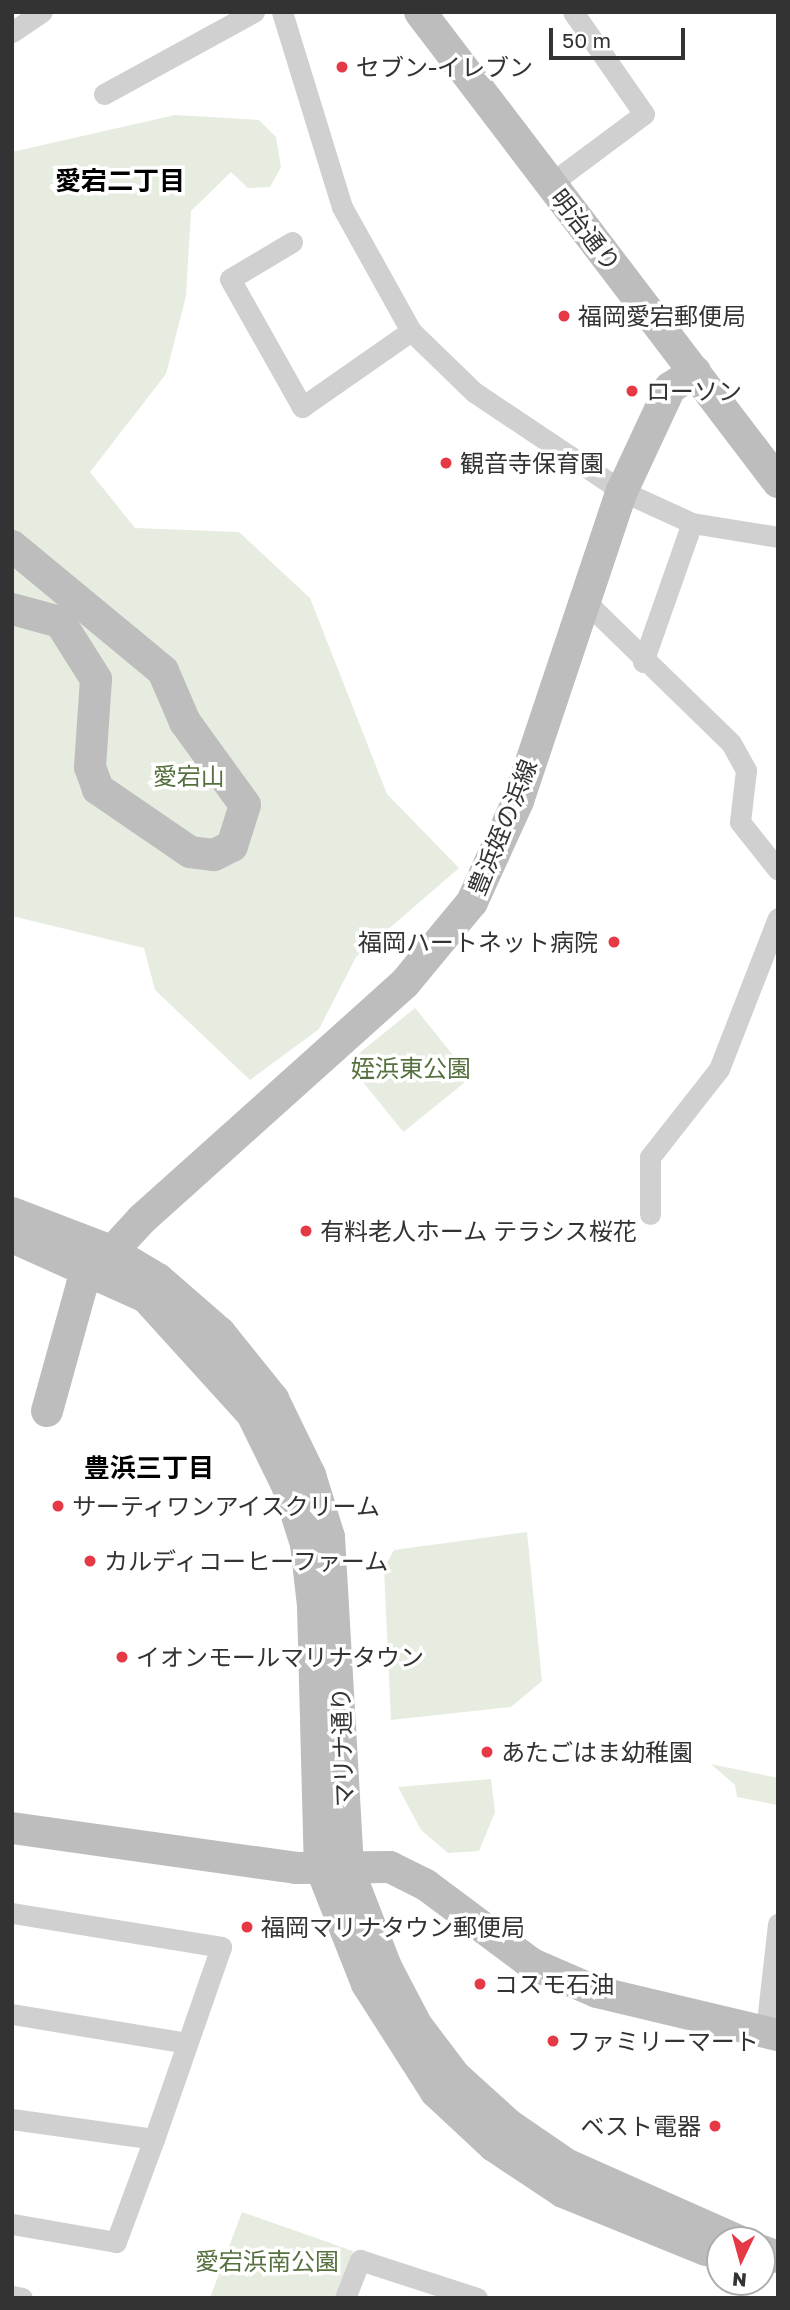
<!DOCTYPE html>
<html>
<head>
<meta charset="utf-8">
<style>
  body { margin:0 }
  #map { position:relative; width:790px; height:2310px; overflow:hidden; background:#fff; font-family:"Golos Text","Noto Sans JP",sans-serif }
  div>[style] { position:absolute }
  .green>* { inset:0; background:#e6ecdf; transform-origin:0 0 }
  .street>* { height:21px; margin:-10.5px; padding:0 10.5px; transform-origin:10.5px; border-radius:10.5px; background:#d0d0d0 }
  .secondary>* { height:32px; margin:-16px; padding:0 16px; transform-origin:16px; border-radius:16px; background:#bdbdbd }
  .dots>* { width:19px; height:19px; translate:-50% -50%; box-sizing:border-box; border:4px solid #fff; border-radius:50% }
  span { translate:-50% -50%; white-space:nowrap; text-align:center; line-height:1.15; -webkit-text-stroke:7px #fff; paint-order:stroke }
  .poi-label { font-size:24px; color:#333 }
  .left { translate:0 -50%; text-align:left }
  .right { translate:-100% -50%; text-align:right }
  .street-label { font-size:24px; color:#333 }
  .park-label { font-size:24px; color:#56703f }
  .neighbourhood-label { font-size:26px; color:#000; font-weight:700 }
  .frame { position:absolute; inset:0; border:14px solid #333; pointer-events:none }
  .north { position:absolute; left:706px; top:2226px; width:70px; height:70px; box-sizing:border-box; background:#fff; border:2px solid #adadad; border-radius:50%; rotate:185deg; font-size:19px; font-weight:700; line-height:28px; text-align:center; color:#333 }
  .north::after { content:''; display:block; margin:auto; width:24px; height:32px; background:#e63946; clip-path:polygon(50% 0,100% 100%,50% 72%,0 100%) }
  .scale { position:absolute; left:549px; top:28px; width:136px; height:32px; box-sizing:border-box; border:4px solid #333; border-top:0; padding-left:9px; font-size:21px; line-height:24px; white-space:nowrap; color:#333; -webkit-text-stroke:5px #fff; paint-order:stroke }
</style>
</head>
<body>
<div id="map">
  <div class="green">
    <div style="clip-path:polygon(175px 115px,259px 120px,276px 137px,281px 167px,270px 187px,248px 188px,231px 172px,191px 211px,186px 296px,166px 374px,90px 472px,135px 528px,239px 532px,310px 598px,387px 794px,459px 868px,356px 957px,319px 1029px,250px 1080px,155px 990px,144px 948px,12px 916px,12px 569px,26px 570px,12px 558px,12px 152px)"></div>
    <div style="left:415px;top:1008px;width:89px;height:87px;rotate:51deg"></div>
    <div style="clip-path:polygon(527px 1532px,542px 1681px,511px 1707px,391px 1720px,384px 1568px,394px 1550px)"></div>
    <div style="clip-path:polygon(711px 1764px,778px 1778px,778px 1805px,737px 1797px,735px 1785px)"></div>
    <div style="clip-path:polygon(491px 1779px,495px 1812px,479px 1851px,448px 1853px,421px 1830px,398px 1787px)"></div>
    <div style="clip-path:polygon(242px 2212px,353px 2251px,337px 2298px,210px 2298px)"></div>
  </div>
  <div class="street">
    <div style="left:282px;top:12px;width:204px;rotate:72.9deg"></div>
    <div style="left:342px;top:207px;width:142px;rotate:60.9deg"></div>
    <div style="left:411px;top:331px;width:88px;rotate:44.1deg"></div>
    <div style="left:474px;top:392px;width:178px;rotate:33.8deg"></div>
    <div style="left:622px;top:491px;width:77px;rotate:24.6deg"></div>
    <div style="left:692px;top:523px;width:87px;rotate:9.2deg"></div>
    <div style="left:12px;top:32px;width:36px;rotate:-34deg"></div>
    <div style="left:104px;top:94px;width:171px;rotate:-28.7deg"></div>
    <div style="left:550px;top:184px;width:117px;rotate:-36.7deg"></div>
    <div style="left:644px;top:114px;width:124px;rotate:-124.8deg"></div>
    <div style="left:292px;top:242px;width:72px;rotate:149.2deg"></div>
    <div style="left:230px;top:279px;width:147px;rotate:60.6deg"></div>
    <div style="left:302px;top:407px;width:133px;rotate:-34.9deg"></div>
    <div style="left:584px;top:600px;width:205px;rotate:44.2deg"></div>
    <div style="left:731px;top:743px;width:31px;rotate:61deg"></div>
    <div style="left:746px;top:770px;width:52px;rotate:96.6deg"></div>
    <div style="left:740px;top:822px;width:61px;rotate:51.6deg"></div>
    <div style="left:643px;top:662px;width:147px;rotate:-70.6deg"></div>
    <div style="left:650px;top:1214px;width:57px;rotate:-90deg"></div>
    <div style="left:650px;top:1157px;width:112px;rotate:-51.9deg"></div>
    <div style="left:719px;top:1069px;width:162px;rotate:-68.7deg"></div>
    <div style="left:12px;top:1913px;width:212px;rotate:9.2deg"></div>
    <div style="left:221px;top:1947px;width:203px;rotate:109.2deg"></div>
    <div style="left:12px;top:2014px;width:177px;rotate:9.4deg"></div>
    <div style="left:766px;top:2031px;width:108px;rotate:-83.6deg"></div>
    <div style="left:12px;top:2119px;width:143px;rotate:8deg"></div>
    <div style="left:154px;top:2139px;width:110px;rotate:110.3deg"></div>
    <div style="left:116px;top:2242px;width:106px;rotate:-170.2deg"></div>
    <div style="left:12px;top:2296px;width:10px;rotate:11deg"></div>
    <div style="left:345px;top:2298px;width:41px;rotate:-68.5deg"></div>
    <div style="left:360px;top:2260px;width:123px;rotate:18deg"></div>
  </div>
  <div class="secondary">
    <div style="left:420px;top:12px;width:591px;rotate:52.7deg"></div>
    <div style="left:12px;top:546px;width:196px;rotate:39.6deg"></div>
    <div style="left:163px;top:671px;width:56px;rotate:66.7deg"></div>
    <div style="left:185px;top:722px;width:102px;rotate:54.1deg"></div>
    <div style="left:245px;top:805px;width:43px;rotate:107.6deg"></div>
    <div style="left:232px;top:846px;width:20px;rotate:153deg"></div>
    <div style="left:214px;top:855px;width:24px;rotate:-173deg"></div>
    <div style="left:190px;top:852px;width:112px;rotate:-145.6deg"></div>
    <div style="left:98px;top:789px;width:23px;rotate:-110deg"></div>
    <div style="left:90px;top:767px;width:88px;rotate:-86.1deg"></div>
    <div style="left:96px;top:679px;width:67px;rotate:-122.3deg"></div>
    <div style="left:60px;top:622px;width:50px;rotate:-164.8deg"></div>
    <div style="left:12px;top:1213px;width:106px;rotate:21deg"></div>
    <div style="left:111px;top:1251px;width:55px;rotate:30.8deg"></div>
    <div style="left:158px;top:1279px;width:82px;rotate:41.1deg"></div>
    <div style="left:220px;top:1333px;width:85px;rotate:51.2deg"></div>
    <div style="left:273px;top:1399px;width:85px;rotate:64deg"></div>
    <div style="left:310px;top:1475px;width:65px;rotate:73deg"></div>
    <div style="left:329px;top:1537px;width:333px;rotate:86.7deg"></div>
    <div style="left:348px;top:1869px;width:105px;rotate:68.8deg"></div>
    <div style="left:386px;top:1967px;width:67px;rotate:62.3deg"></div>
    <div style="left:417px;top:2026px;width:63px;rotate:52.8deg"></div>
    <div style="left:455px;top:2076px;width:73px;rotate:42.2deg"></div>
    <div style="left:509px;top:2125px;width:69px;rotate:34.4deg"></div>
    <div style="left:566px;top:2164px;width:187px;rotate:24deg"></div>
    <div style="left:12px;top:1237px;width:147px;rotate:24.1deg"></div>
    <div style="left:146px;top:1297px;width:158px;rotate:47.8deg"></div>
    <div style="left:252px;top:1414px;width:79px;rotate:63.8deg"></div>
    <div style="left:287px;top:1485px;width:62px;rotate:72.1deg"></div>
    <div style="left:306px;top:1544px;width:61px;rotate:83.5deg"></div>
    <div style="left:313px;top:1605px;width:260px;rotate:88.5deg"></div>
    <div style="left:320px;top:1865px;width:128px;rotate:68.4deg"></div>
    <div style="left:367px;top:1984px;width:128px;rotate:57.4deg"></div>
    <div style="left:436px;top:2092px;width:79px;rotate:43deg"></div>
    <div style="left:494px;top:2146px;width:83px;rotate:33.7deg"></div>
    <div style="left:563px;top:2192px;width:154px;rotate:22.1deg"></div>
    <div style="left:47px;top:1411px;width:131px;rotate:-74.5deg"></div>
    <div style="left:82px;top:1285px;width:18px;rotate:-49deg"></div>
    <div style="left:94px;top:1271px;width:71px;rotate:-47.3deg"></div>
    <div style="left:142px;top:1219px;width:353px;rotate:-41.9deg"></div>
    <div style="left:405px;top:983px;width:105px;rotate:-50.4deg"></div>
    <div style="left:472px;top:902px;width:111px;rotate:-65.5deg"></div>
    <div style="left:518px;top:801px;width:327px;rotate:-71.5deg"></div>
    <div style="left:622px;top:491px;width:114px;rotate:-65deg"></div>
    <div style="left:670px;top:388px;width:30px;rotate:-33deg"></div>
    <div style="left:12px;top:1828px;width:287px;rotate:8deg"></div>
    <div style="left:296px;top:1868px;width:94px;rotate:-0.6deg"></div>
    <div style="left:390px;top:1867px;width:40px;rotate:26.6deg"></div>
    <div style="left:426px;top:1885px;width:132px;rotate:36.7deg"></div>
    <div style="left:532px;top:1964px;width:71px;rotate:23.3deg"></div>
    <div style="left:597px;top:1992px;width:186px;rotate:13.4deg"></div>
    <div style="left:762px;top:2251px;width:17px;rotate:21deg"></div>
  </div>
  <div class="dots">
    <div style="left:342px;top:67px;background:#e63946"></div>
    <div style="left:564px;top:316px;background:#e63946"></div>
    <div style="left:632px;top:391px;background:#e63946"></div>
    <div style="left:446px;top:463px;background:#e63946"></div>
    <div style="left:614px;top:942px;background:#e63946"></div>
    <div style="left:306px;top:1231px;background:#e63946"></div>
    <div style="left:58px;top:1506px;background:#e63946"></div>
    <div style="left:90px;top:1561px;background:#e63946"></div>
    <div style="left:122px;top:1657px;background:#e63946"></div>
    <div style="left:487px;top:1752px;background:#e63946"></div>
    <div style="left:247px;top:1927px;background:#e63946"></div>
    <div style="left:480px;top:1984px;background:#e63946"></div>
    <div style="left:553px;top:2041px;background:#e63946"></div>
    <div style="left:715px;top:2126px;background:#e63946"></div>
  </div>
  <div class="poi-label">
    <span class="left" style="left:356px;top:67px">セブン-イレブン</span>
    <span class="left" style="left:578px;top:316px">福岡愛宕郵便局</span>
    <span class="left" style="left:646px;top:391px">ローソン</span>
    <span class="left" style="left:460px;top:463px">観音寺保育園</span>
    <span class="right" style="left:598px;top:942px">福岡ハートネット病院</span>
    <span class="left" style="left:320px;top:1231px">有料老人ホーム テラシス桜花</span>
    <span class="left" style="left:72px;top:1506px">サーティワンアイスクリーム</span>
    <span class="left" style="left:104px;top:1561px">カルディコーヒーファーム</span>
    <span class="left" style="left:136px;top:1657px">イオンモールマリナタウン</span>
    <span class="left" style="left:501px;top:1752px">あたごはま幼稚園</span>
    <span class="left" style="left:261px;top:1927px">福岡マリナタウン郵便局</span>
    <span class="left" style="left:494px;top:1984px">コスモ石油</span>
    <span class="left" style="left:567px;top:2041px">ファミリーマート</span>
    <span class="right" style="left:701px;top:2126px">ベスト電器</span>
  </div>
  <div class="street-label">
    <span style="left:586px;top:230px;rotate:52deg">明治通り</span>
    <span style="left:502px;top:827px;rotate:-68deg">豊浜姪の浜線</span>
    <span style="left:342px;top:1747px;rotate:-92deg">マリナ通り</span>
  </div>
  <div class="park-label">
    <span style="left:189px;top:776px">愛宕山</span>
    <span style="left:411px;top:1068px">姪浜東公園</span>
    <span style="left:267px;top:2261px">愛宕浜南公園</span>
  </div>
  <div class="neighbourhood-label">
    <span style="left:120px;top:181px">愛宕二丁目</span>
    <span style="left:149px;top:1468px">豊浜三丁目</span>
  </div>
  <div class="frame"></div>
  <div class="north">N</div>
  <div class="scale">50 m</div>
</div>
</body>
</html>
